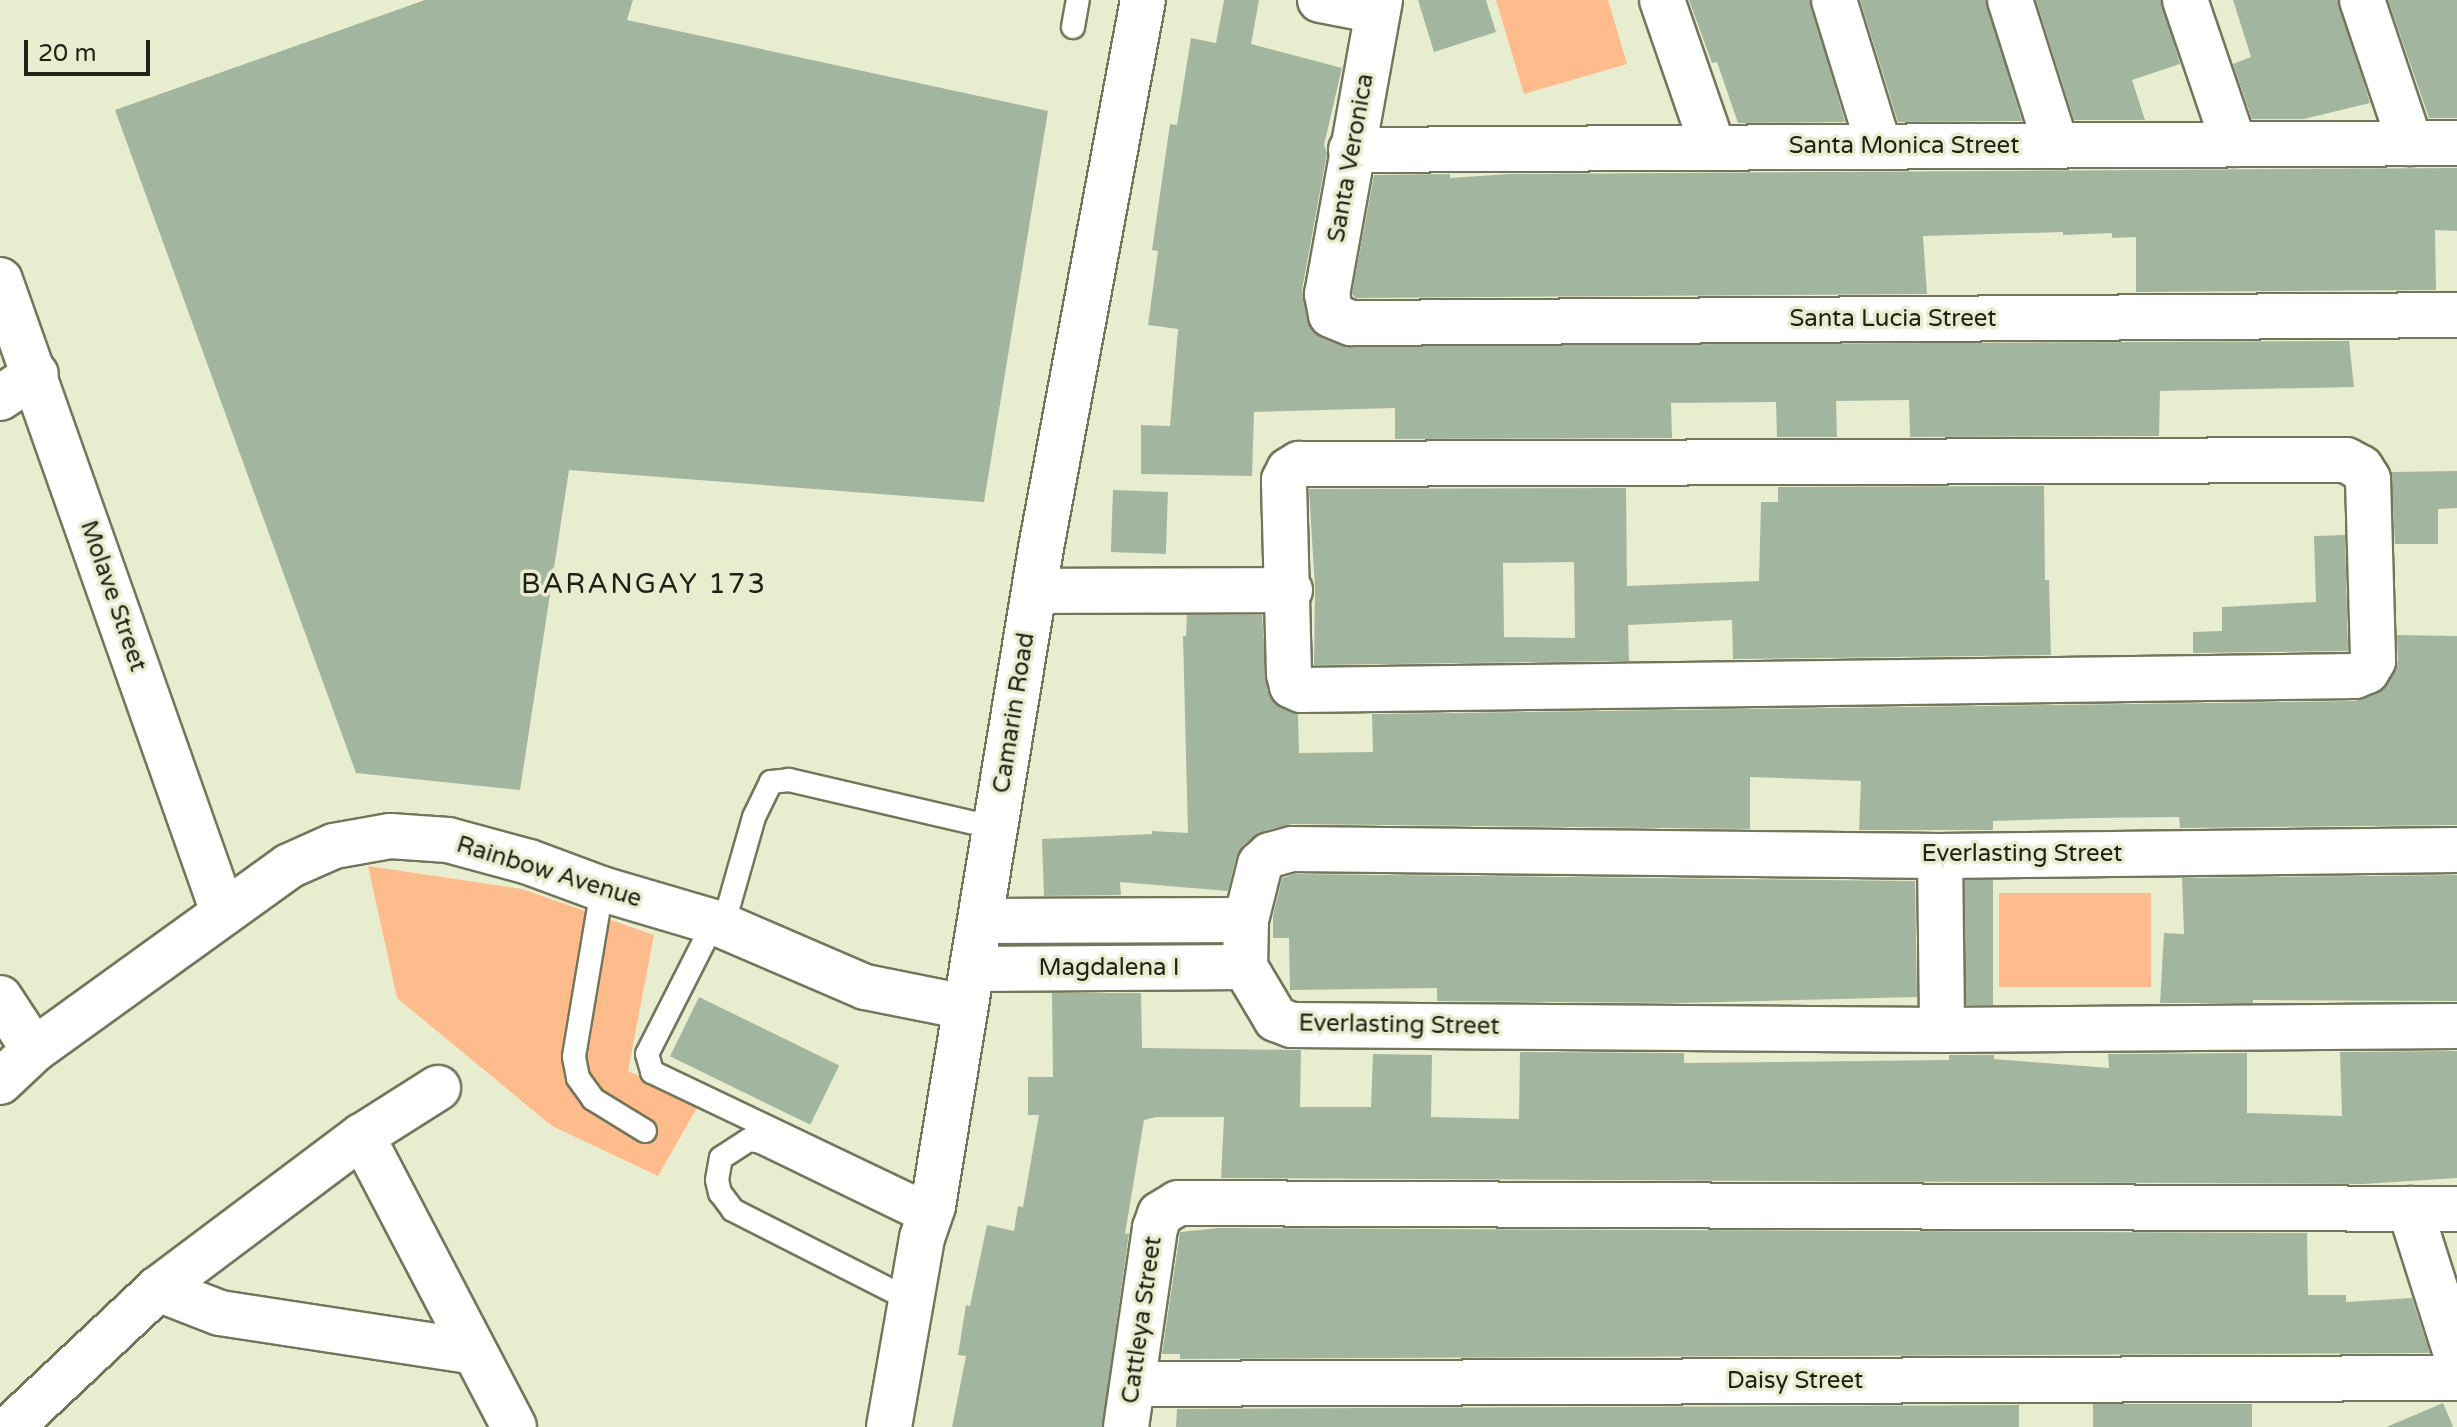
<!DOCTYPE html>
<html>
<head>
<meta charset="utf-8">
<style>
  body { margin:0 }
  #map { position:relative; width:2457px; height:1427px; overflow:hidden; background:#e9edcf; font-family:"Varela Round",sans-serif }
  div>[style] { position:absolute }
  .green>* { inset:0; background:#febb8c; transform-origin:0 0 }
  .building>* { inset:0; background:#a2b69f; transform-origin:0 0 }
  .roads { filter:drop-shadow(2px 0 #73765b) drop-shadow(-2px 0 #73765b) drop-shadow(0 2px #73765b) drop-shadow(0 -2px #73765b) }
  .lane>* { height:22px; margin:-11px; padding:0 11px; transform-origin:11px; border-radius:11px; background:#fff }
  .street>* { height:44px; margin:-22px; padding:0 22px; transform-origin:22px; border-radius:22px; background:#fff }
  .secondary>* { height:44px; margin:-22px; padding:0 22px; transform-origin:22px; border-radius:22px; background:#fff }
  span { translate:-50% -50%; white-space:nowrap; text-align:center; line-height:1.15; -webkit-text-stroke:7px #e9edcf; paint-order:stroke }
  .street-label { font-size:24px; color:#212217 }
  .quarter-label { font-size:28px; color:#212217; letter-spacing:2px }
  .scale { position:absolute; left:24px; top:40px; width:126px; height:36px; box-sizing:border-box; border:4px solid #212217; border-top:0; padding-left:10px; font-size:24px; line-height:28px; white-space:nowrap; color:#212217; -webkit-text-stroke:6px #e9edcf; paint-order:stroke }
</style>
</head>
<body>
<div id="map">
  <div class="green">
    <div style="clip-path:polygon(1496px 0,1608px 0,1627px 64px,1524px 94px)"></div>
    <div style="clip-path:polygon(368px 866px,522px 889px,654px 935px,628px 1071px,699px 1104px,658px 1176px,552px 1126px,397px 998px)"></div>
    <div style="left:1999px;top:893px;width:152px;height:94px"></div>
  </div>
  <div class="building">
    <div style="clip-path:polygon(425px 0,633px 0,627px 20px,1048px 111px,984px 502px,569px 470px,520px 790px,356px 773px,115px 110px)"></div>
    <div style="clip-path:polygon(1224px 0,1259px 0,1251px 44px,1342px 68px,1324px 145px,1327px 153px,1302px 290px,1311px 330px,1342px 346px,2349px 341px,2354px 387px,2160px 391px,2159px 436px,1910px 437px,1909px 400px,1836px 401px,1837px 437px,1777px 437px,1776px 402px,1671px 403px,1672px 438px,1395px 439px,1395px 408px,1254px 412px,1252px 476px,1141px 474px,1141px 425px,1170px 426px,1178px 329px,1148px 325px,1158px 251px,1152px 250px,1170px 124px,1177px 125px,1191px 38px,1216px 43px)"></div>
    <div style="clip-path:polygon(1418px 0,1486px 0,1496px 32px,1434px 52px)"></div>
    <div style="clip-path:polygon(1689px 0,1810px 0,1845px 122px,1738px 123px,1717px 62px,1712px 63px)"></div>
    <div style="clip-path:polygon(1860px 0,1986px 0,2022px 121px,1898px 122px)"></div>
    <div style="clip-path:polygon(2036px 0,2161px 0,2180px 64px,2132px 80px,2145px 120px,2074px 120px)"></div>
    <div style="clip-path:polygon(2233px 0,2338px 0,2370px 103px,2304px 119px,2252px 119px,2233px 64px,2251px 57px)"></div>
    <div style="clip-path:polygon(2388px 0,2457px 0,2457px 118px,2429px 118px)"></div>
    <div style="clip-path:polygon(2457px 168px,2457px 231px,2435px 230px,2436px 290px,2136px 292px,2136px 237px,2112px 238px,2112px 233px,2063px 235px,2063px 232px,1923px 236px,1927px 294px,1356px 298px,1352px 294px,1374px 175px,1450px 174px,1450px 178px,1509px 174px)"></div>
    <div style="clip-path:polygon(2457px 471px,2457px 508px,2438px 509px,2438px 544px,2395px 544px,2391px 472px)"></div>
    <div style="clip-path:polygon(evenodd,2044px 486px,2045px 580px,2049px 580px,2051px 655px,1733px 659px,1732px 620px,1628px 625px,1629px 661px,1314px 665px,1315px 589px,1309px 489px,1626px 488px,1627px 586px,1759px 581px,1761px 502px,1778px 502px,1778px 487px,2044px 486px,1574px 562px,1575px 638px,1504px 637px,1503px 563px,1574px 562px)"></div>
    <div style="left:1113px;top:490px;width:55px;height:62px;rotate:2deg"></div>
    <div style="clip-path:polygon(2345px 535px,2348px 651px,2193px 653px,2193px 632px,2222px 631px,2222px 607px,2316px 602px,2314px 536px)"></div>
    <div style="clip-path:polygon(1187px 615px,1262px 615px,1268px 692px,1281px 708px,1298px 714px,1299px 753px,1373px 752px,1372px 714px,2355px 701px,2377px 694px,2388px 684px,2398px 661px,2397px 635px,2457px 636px,2457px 825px,2180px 828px,2179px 817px,2094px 818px,1993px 821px,1993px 830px,1859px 830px,1861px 781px,1750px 777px,1750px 829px,1292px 824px,1263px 831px,1243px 845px,1236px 858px,1228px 891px,1120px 882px,1121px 895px,1044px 896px,1042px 839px,1152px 834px,1152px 831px,1188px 833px,1183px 636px,1186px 636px)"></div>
    <div style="clip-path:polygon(1295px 874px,1915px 881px,1917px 997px,1683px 1003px,1437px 1001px,1437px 988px,1290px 990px,1289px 938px,1273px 938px,1273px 916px,1282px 878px)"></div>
    <div style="clip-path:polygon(2457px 875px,2457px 1001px,2253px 1000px,2253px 1003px,2160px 1003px,2164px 933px,2184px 934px,2182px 878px)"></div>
    <div style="left:1993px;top:880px;width:125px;height:28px;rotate:90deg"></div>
    <div style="clip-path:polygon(1052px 993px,1141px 993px,1142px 1048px,1301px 1050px,1300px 1107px,1371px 1107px,1373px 1054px,1432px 1055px,1431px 1117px,1519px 1119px,1520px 1052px,1684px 1053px,1684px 1063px,1949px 1060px,1949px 1055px,1994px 1055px,1994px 1059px,2109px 1068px,2108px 1054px,2247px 1053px,2247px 1113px,2342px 1116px,2340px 1052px,2457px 1051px,2457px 1178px,2363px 1184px,1221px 1178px,1224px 1117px,1156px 1117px,1144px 1120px,1125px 1234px,1129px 1233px,1102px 1427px,952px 1427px,966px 1356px,958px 1355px,966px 1305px,970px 1306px,987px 1225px,1014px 1231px,1018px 1206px,1023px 1207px,1039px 1115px,1028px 1115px,1028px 1077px,1053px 1077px)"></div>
    <div style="left:699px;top:997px;width:156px;height:66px;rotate:26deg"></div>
    <div style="clip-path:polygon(1219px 1228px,2307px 1233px,2308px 1295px,2346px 1295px,2346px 1302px,2412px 1298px,2430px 1353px,1180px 1359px,1180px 1354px,1162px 1354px,1180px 1232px)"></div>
    <div style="left:2443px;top:1403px;width:26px;height:119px;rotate:67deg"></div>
    <div style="left:2252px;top:1404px;width:23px;height:159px;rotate:90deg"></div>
    <div style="clip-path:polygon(2019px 1405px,2019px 1427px,1176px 1427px,1177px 1409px)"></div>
  </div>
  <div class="roads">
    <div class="lane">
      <div style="left:1073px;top:27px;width:27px;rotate:-80deg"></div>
      <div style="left:602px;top:889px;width:170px;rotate:99.5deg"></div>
      <div style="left:574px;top:1057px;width:21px;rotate:79deg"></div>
      <div style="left:578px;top:1078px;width:26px;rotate:54deg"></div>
      <div style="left:593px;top:1099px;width:61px;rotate:31.6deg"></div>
      <div style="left:714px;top:922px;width:148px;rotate:116.9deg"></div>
      <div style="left:647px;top:1054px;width:19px;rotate:74deg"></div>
      <div style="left:652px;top:1072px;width:311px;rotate:25.5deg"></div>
      <div style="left:723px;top:926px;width:113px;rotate:-74.1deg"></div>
      <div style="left:754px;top:817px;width:39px;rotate:-64deg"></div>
      <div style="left:771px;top:782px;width:18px;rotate:-6deg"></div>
      <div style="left:789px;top:780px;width:212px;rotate:13.1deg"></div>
      <div style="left:912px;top:1301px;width:201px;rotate:-153.1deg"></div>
      <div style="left:733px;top:1210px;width:21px;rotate:-127deg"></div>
      <div style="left:720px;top:1193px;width:13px;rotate:-103deg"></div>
      <div style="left:717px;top:1180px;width:22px;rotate:-80deg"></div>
      <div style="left:721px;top:1158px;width:33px;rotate:-33deg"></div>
      <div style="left:749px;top:1140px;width:12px;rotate:9deg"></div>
      <div style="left:761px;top:1142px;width:186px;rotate:25.9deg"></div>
    </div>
    <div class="street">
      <div style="left:1320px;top:0;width:58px;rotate:10.9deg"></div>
      <div style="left:1380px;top:0;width:299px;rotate:100.2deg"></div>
      <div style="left:1327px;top:294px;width:21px;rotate:79deg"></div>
      <div style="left:1331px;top:315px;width:22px;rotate:22deg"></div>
      <div style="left:1351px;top:323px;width:1106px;rotate:-0.41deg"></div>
      <div style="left:1662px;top:0;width:156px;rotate:70.9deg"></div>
      <div style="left:1834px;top:0;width:153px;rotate:72.9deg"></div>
      <div style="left:2010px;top:0;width:152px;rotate:72.4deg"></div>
      <div style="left:2185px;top:0;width:152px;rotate:71.2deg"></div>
      <div style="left:2362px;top:0;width:151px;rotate:71.4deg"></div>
      <div style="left:1351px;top:150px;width:1106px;rotate:-0.36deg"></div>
      <div style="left:0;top:280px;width:670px;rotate:70.56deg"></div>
      <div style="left:0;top:398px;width:43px;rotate:-33.7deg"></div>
      <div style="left:2346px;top:460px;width:17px;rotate:28deg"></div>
      <div style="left:2361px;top:468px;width:13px;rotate:58deg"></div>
      <div style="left:2368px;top:479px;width:182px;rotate:88.4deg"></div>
      <div style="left:2373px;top:661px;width:12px;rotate:121deg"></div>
      <div style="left:2367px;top:671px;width:13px;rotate:157deg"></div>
      <div style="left:2355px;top:676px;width:1054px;rotate:179.24deg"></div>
      <div style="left:1301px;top:690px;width:10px;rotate:-156deg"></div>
      <div style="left:1292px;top:686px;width:12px;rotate:-104deg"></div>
      <div style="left:1289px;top:674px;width:194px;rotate:-91.5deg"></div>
      <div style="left:1284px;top:480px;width:11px;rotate:-63deg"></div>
      <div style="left:1289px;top:470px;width:12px;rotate:-31deg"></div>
      <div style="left:1299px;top:464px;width:1047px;rotate:-0.22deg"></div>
      <div style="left:1035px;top:591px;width:255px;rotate:-0.2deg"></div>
      <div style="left:2457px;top:850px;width:517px;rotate:179.34deg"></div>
      <div style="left:1940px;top:856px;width:648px;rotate:-179.38deg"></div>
      <div style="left:1292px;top:849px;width:23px;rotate:165deg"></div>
      <div style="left:1270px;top:855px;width:13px;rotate:138deg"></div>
      <div style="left:1260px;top:864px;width:58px;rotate:104deg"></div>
      <div style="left:1246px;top:920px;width:47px;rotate:91.2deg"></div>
      <div style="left:1245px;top:967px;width:61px;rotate:59.2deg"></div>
      <div style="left:1276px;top:1019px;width:17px;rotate:21deg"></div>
      <div style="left:1292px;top:1025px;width:650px;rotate:0.44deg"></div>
      <div style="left:1942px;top:1030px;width:515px;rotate:-0.45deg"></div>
      <div style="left:1940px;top:856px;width:174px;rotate:89.3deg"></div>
      <div style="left:980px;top:921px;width:266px;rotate:-0.2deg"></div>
      <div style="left:972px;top:969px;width:273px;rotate:-0.4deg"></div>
      <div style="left:0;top:998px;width:62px;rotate:56.8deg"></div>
      <div style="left:362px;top:1136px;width:328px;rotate:62.4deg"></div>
      <div style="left:2410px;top:1209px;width:155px;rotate:72.4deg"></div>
      <div style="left:158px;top:1289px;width:66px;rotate:21.2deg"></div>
      <div style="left:220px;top:1313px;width:257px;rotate:8.7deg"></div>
      <div style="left:1133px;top:1384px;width:1324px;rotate:-0.26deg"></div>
      <div style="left:11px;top:1427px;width:202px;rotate:-43.2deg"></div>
      <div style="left:158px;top:1289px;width:255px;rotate:-36.9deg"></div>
      <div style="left:362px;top:1136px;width:90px;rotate:-32.3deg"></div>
      <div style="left:1126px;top:1427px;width:201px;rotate:-81.7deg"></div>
      <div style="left:1155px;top:1228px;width:15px;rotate:-70deg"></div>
      <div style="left:1160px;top:1214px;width:21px;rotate:-31deg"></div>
      <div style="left:1178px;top:1203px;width:1279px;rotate:0.27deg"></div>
    </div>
    <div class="secondary">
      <div style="left:0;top:1082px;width:47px;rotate:-43.3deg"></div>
      <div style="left:34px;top:1050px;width:314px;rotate:-35.8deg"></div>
      <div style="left:289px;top:866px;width:49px;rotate:-24deg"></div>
      <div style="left:334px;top:846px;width:57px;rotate:-10.1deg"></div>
      <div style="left:390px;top:836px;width:58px;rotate:3.9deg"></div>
      <div style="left:448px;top:840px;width:84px;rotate:15.2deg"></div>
      <div style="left:529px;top:862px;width:78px;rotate:20.3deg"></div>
      <div style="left:602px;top:889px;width:117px;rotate:16.4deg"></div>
      <div style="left:714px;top:922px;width:164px;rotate:23.3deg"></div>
      <div style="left:865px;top:987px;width:102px;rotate:11.3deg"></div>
      <div style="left:889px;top:1427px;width:192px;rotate:-80.1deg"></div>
      <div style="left:922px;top:1238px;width:34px;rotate:-71deg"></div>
      <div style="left:933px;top:1206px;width:667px;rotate:-80.68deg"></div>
      <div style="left:1041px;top:548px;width:557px;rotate:-79.46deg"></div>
    </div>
  </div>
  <div class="street-label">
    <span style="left:1904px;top:146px">Santa Monica Street</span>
    <span style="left:1351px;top:158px;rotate:-80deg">Santa Veronica</span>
    <span style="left:1893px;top:319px">Santa Lucia Street</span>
    <span style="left:113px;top:596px;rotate:71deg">Molave Street</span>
    <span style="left:1014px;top:713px;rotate:-81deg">Camarin Road</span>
    <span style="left:2022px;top:854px">Everlasting Street</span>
    <span style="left:549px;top:872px;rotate:17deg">Rainbow Avenue</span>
    <span style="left:1109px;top:968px">Magdalena I</span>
    <span style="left:1399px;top:1025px;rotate:1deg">Everlasting Street</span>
    <span style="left:1142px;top:1320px;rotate:-82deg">Cattleya Street</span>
    <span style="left:1795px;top:1381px">Daisy Street</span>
  </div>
  <div class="quarter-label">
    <span style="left:644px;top:584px">BARANGAY 173</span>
  </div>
  <div class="scale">20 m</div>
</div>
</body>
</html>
